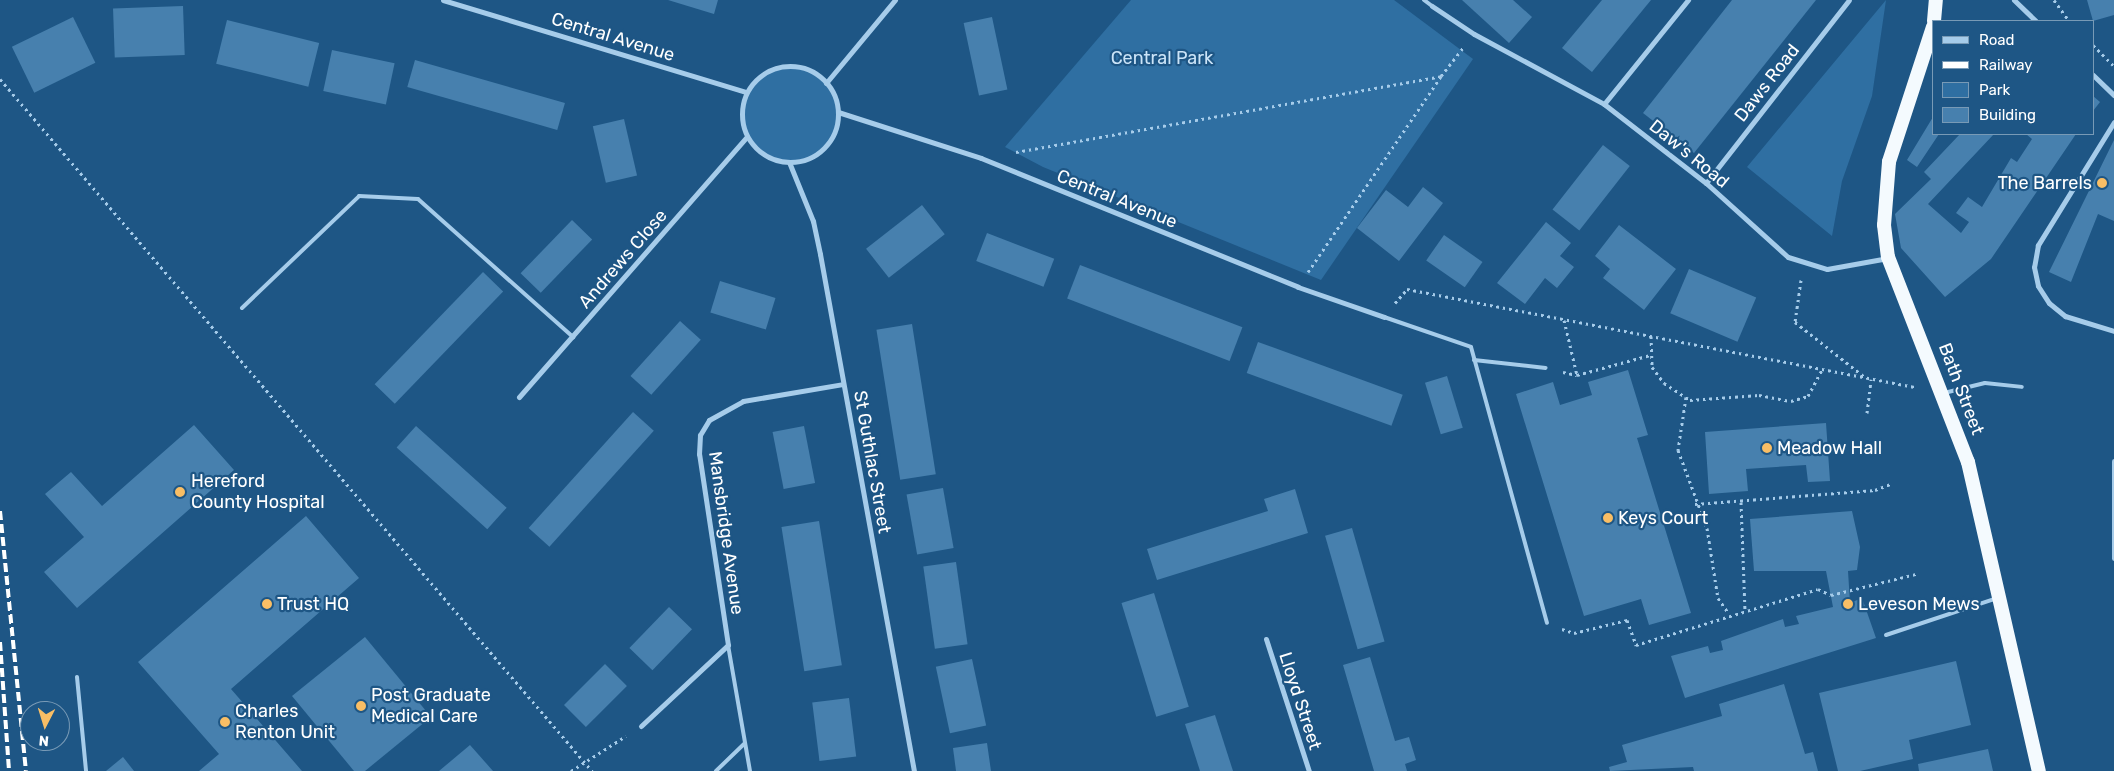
<!DOCTYPE html>
<html>
<head>
<meta charset="utf-8">
<style>
  body { margin:0 }
  #map { position:relative; width:2114px; height:771px; overflow:hidden; background:#1e5685; font-family:Rubik,sans-serif }
  div>[style] { position:absolute }
  .green>* { inset:0; background:#2f6fa2 }
  .round { border-radius:50% }
  .building>* { inset:0; background:#4780ae; transform-origin:0 0 }
  .path>* { height:3px; margin-top:-1.5px; transform-origin:0; background:repeating-linear-gradient(90deg,#a6ccea 0 2.5px,transparent 0 6.5px) }
  .service>* { height:4px; margin:-2px; padding:0 2px; transform-origin:2px; border-radius:2px; background:#a6ccea }
  .minor>* { height:5px; margin:-2.5px; padding:0 2.5px; transform-origin:2.5px; border-radius:2.5px; background:#a6ccea }
  .minor>.ring { margin:-2.5px; padding:0; box-sizing:content-box; background:none; border:5px solid #a6ccea; border-radius:50% }
  .trunk>* { height:14px; margin:-7px; padding:0 7px; transform-origin:7px; border-radius:7px; background:#f4fafe }
  .rail>* { height:4px; margin-top:-2px; transform-origin:0; background:repeating-linear-gradient(90deg,#fff 0 9px,transparent 0 13px) }
  .dots>* { width:14px; height:14px; translate:-50% -50%; box-sizing:border-box; border:2px solid #1e5685; border-radius:50% }
  span { translate:-50% -50%; white-space:nowrap; text-align:center; line-height:1.15; -webkit-text-stroke:4.5px #1e5685; paint-order:stroke }
  .street-label { font-size:18px; color:#fff }
  .park-label { font-size:18px; color:#cbe4f8 }
  .poi-label { font-size:18px; color:#fff }
  .right { translate:-100% -50%; text-align:right }
  .left { translate:0 -50%; text-align:left }
  .legend { position:absolute; left:1932px; top:20px; width:162px; height:115px; box-sizing:border-box; background:#1e5685; border:1px solid #789ab6; margin:0; padding:6px 9px; list-style:none; font-size:15px; color:#fff }
  .legend li { display:flex; align-items:center; gap:10px; height:25px }
  .legend b { width:25px; border:1px solid #789ab6 }
  .north { position:absolute; left:20px; top:701px; width:50px; height:50px; box-sizing:border-box; background:#1e5685; border:1px solid #789ab6; border-radius:50%; rotate:185deg; font-size:14px; font-weight:700; line-height:20px; text-align:center; color:#fff }
  .north::after { content:''; display:block; margin:auto; width:18px; height:22px; background:#f9be65; clip-path:polygon(50% 0,100% 100%,50% 72%,0 100%) }
</style>
</head>
<body>
<div id="map">
  <div class="green">
    <div style="clip-path:polygon(1131px 0,1394px 0,1473px 59px,1321px 280px,1043px 167px,1005px 147px)"></div>
    <div style="clip-path:polygon(1886px 0,1872px 96px,1842px 181px,1832px 236px,1747px 167px)"></div>
    <div class="round" style="left:742px;top:66px;width:96px;height:96px"></div>
  </div>
  <div class="building">
    <div style="clip-path:polygon(668px 0,718px 0,714px 14px)"></div>
    <div style="clip-path:polygon(1462px 0,1513px 0,1532px 17px,1509px 43px)"></div>
    <div style="clip-path:polygon(1602px 0,1651px 0,1592px 72px,1562px 48px)"></div>
    <div style="clip-path:polygon(1732px 0,1816px 0,1694px 153px,1643px 113px)"></div>
    <div style="clip-path:polygon(2087px 0,2114px 0,2114px 15px,2093px 21px)"></div>
    <div style="left:183px;top:6px;width:49px;height:70px;rotate:88deg"></div>
    <div style="left:73px;top:17px;width:51px;height:68px;rotate:64deg"></div>
    <div style="left:992px;top:17px;width:74px;height:29px;rotate:78deg"></div>
    <div style="left:227px;top:20px;width:95px;height:45px;rotate:14deg"></div>
    <div style="left:332px;top:50px;width:64px;height:42px;rotate:12deg"></div>
    <div style="left:415px;top:60px;width:156px;height:28px;rotate:16deg"></div>
    <div style="clip-path:polygon(2093px 96px,2100px 102px,2093px 111px)"></div>
    <div style="clip-path:polygon(1933px 117px,1933px 134px,1939px 134px,1917px 167px,1907px 160px)"></div>
    <div style="left:624px;top:119px;width:58px;height:32px;rotate:77deg"></div>
    <div style="clip-path:polygon(1960px 134px,1994px 134px,1928px 204px,1961px 233px,1969px 222px,1956px 213px,1968px 197px,1982px 207px,2011px 158px,2017px 162px,2032px 139px,2026px 134px,2076px 134px,1991px 259px,1945px 297px,1901px 248px,1895px 214px,1931px 179px,1924px 172px)"></div>
    <div style="clip-path:polygon(2114px 140px,2114px 221px,2098px 214px,2071px 282px,2049px 272px)"></div>
    <div style="left:1603px;top:145px;width:34px;height:82px;rotate:38deg"></div>
    <div style="clip-path:polygon(1423px 187px,1443px 203px,1399px 261px,1357px 228px,1386px 190px,1408px 207px)"></div>
    <div style="left:922px;top:205px;width:37px;height:71px;rotate:52deg"></div>
    <div style="left:572px;top:220px;width:28px;height:74px;rotate:44deg"></div>
    <div style="clip-path:polygon(1546px 222px,1571px 243px,1560px 256px,1574px 267px,1557px 288px,1545px 278px,1525px 304px,1497px 283px)"></div>
    <div style="clip-path:polygon(1619px 225px,1676px 269px,1644px 310px,1603px 278px,1610px 269px,1595px 256px)"></div>
    <div style="left:987px;top:233px;width:72px;height:30px;rotate:21deg"></div>
    <div style="left:1444px;top:235px;width:47px;height:31px;rotate:35deg"></div>
    <div style="left:1080px;top:265px;width:174px;height:36px;rotate:21deg"></div>
    <div style="left:1689px;top:269px;width:73px;height:48px;rotate:23deg"></div>
    <div style="left:483px;top:272px;width:28px;height:156px;rotate:44deg"></div>
    <div style="left:720px;top:281px;width:58px;height:33px;rotate:17deg"></div>
    <div style="left:680px;top:321px;width:28px;height:74px;rotate:42deg"></div>
    <div style="left:912px;top:324px;width:152px;height:36px;rotate:81deg"></div>
    <div style="left:1258px;top:342px;width:154px;height:33px;rotate:20deg"></div>
    <div style="clip-path:polygon(1628px 370px,1648px 435px,1637px 438px,1691px 613px,1649px 625px,1641px 599px,1584px 616px,1516px 394px,1553px 382px,1560px 405px,1592px 395px,1588px 382px)"></div>
    <div style="left:1447px;top:376px;width:54px;height:23px;rotate:73deg"></div>
    <div style="left:633px;top:412px;width:28px;height:156px;rotate:42deg"></div>
    <div style="clip-path:polygon(1826px 423px,1830px 481px,1808px 482px,1806px 465px,1746px 469px,1748px 491px,1709px 494px,1705px 432px)"></div>
    <div style="clip-path:polygon(194px 425px,234px 470px,77px 608px,44px 572px,84px 537px,45px 494px,71px 472px,102px 506px)"></div>
    <div style="left:416px;top:426px;width:122px;height:29px;rotate:42deg"></div>
    <div style="left:804px;top:426px;width:58px;height:32px;rotate:79deg"></div>
    <div style="left:943px;top:488px;width:61px;height:37px;rotate:80deg"></div>
    <div style="clip-path:polygon(1295px 489px,1308px 533px,1157px 580px,1147px 549px,1268px 511px,1264px 499px)"></div>
    <div style="clip-path:polygon(1852px 511px,1860px 547px,1857px 570px,1848px 571px,1850px 603px,1862px 598px,1876px 638px,1685px 698px,1671px 656px,1708px 646px,1710px 653px,1723px 650px,1721px 641px,1783px 619px,1785px 627px,1799px 624px,1796px 616px,1833px 607px,1826px 571px,1754px 571px,1750px 519px)"></div>
    <div style="clip-path:polygon(306px 516px,359px 578px,231px 689px,302px 771px,199px 771px,219px 754px,138px 662px)"></div>
    <div style="left:819px;top:521px;width:146px;height:38px;rotate:81deg"></div>
    <div style="left:1352px;top:528px;width:118px;height:28px;rotate:74deg"></div>
    <div style="left:956px;top:562px;width:83px;height:33px;rotate:82deg"></div>
    <div style="left:1154px;top:593px;width:119px;height:34px;rotate:73deg"></div>
    <div style="left:669px;top:607px;width:32px;height:57px;rotate:44deg"></div>
    <div style="clip-path:polygon(365px 637px,431px 717px,365px 771px,354px 771px,292px 696px)"></div>
    <div style="clip-path:polygon(1370px 657px,1395px 741px,1409px 737px,1416px 760px,1405px 764px,1407px 771px,1374px 771px,1343px 665px)"></div>
    <div style="left:972px;top:659px;width:68px;height:37px;rotate:78deg"></div>
    <div style="clip-path:polygon(1956px 661px,1971px 725px,1909px 740px,1913px 759px,1860px 771px,1838px 771px,1819px 693px)"></div>
    <div style="left:605px;top:664px;width:31px;height:58px;rotate:45deg"></div>
    <div style="clip-path:polygon(1784px 684px,1805px 754px,1813px 752px,1818px 771px,1694px 771px,1693px 767px,1610px 771px,1609px 767px,1627px 762px,1622px 745px,1722px 716px,1719px 704px)"></div>
    <div style="left:849px;top:698px;width:59px;height:37px;rotate:83deg"></div>
    <div style="clip-path:polygon(1215px 715px,1233px 771px,1200px 771px,1185px 724px)"></div>
    <div style="clip-path:polygon(987px 743px,991px 771px,956px 771px,953px 748px)"></div>
    <div style="clip-path:polygon(470px 745px,493px 771px,439px 771px)"></div>
    <div style="clip-path:polygon(1988px 749px,1993px 771px,1919px 771px,1918px 764px)"></div>
    <div style="clip-path:polygon(123px 757px,134px 771px,106px 771px)"></div>
  </div>
  <div class="path">
    <div style="left:2054px;top:0;width:26px;rotate:54deg"></div>
    <div style="left:2093px;top:45px;width:30px;rotate:45deg"></div>
    <div style="left:0;top:79px;width:911px;rotate:49.45deg"></div>
    <div style="left:1016px;top:152px;width:432px;rotate:-10.1deg"></div>
    <div style="left:1441px;top:76px;width:36px;rotate:-52deg"></div>
    <div style="left:1308px;top:272px;width:237px;rotate:-55.8deg"></div>
    <div style="left:1801px;top:280px;width:42px;rotate:98.1deg"></div>
    <div style="left:1795px;top:322px;width:90px;rotate:38.3deg"></div>
    <div style="left:1395px;top:303px;width:18px;rotate:-49deg"></div>
    <div style="left:1407px;top:289px;width:517px;rotate:10.92deg"></div>
    <div style="left:1564px;top:320px;width:57px;rotate:76.7deg"></div>
    <div style="left:1577px;top:375px;width:76px;rotate:-15.3deg"></div>
    <div style="left:1651px;top:336px;width:31px;rotate:88deg"></div>
    <div style="left:1652px;top:367px;width:20px;rotate:53deg"></div>
    <div style="left:1664px;top:383px;width:31px;rotate:33deg"></div>
    <div style="left:1690px;top:400px;width:69px;rotate:-4.1deg"></div>
    <div style="left:1759px;top:395px;width:33px;rotate:11deg"></div>
    <div style="left:1791px;top:401px;width:18px;rotate:-16deg"></div>
    <div style="left:1808px;top:396px;width:30px;rotate:-62deg"></div>
    <div style="left:1563px;top:372px;width:14px;rotate:12deg"></div>
    <div style="left:1686px;top:397px;width:54px;rotate:98.6deg"></div>
    <div style="left:1678px;top:450px;width:83px;rotate:69.6deg"></div>
    <div style="left:1707px;top:528px;width:71px;rotate:81.1deg"></div>
    <div style="left:1718px;top:598px;width:19px;rotate:55deg"></div>
    <div style="left:1867px;top:413px;width:34px;rotate:-83deg"></div>
    <div style="left:1741px;top:502px;width:107px;rotate:87.9deg"></div>
    <div style="left:1695px;top:504px;width:181px;rotate:-4.4deg"></div>
    <div style="left:1875px;top:490px;width:17px;rotate:-21deg"></div>
    <div style="left:1562px;top:629px;width:13px;rotate:18deg"></div>
    <div style="left:1574px;top:633px;width:55px;rotate:-13.8deg"></div>
    <div style="left:1627px;top:620px;width:27px;rotate:70deg"></div>
    <div style="left:1636px;top:645px;width:190px;rotate:-17.1deg"></div>
    <div style="left:1818px;top:589px;width:14px;rotate:25deg"></div>
    <div style="left:1831px;top:595px;width:88px;rotate:-13.9deg"></div>
    <div style="left:571px;top:771px;width:65px;rotate:-32.5deg"></div>
  </div>
  <div class="service">
    <div style="left:1424px;top:0;width:10px;rotate:37deg"></div>
    <div style="left:242px;top:308px;width:162px;rotate:-43.7deg"></div>
    <div style="left:359px;top:196px;width:59px;rotate:2.9deg"></div>
    <div style="left:418px;top:199px;width:208px;rotate:41.7deg"></div>
    <div style="left:1384px;top:317px;width:92px;rotate:19deg"></div>
    <div style="left:1471px;top:347px;width:286px;rotate:74.6deg"></div>
    <div style="left:1474px;top:360px;width:72px;rotate:6.3deg"></div>
    <div style="left:1944px;top:393px;width:42px;rotate:-13.7deg"></div>
    <div style="left:1985px;top:383px;width:37px;rotate:6deg"></div>
    <div style="left:1886px;top:635px;width:117px;rotate:-18.4deg"></div>
    <div style="left:728px;top:645px;width:128px;rotate:80.1deg"></div>
    <div style="left:77px;top:677px;width:94px;rotate:84.5deg"></div>
    <div style="left:716px;top:771px;width:40px;rotate:-44deg"></div>
  </div>
  <div class="minor">
    <div style="left:443px;top:0;width:317px;rotate:16.9deg"></div>
    <div style="left:2014px;top:0;width:30px;rotate:44deg"></div>
    <div style="left:1432px;top:6px;width:50px;rotate:33.7deg"></div>
    <div style="left:1474px;top:34px;width:148px;rotate:28.3deg"></div>
    <div style="left:1604px;top:104px;width:129px;rotate:37.8deg"></div>
    <div style="left:1706px;top:183px;width:110px;rotate:42.1deg"></div>
    <div style="left:1788px;top:257px;width:41px;rotate:17.1deg"></div>
    <div style="left:1827px;top:269px;width:62px;rotate:-10.2deg"></div>
    <div class="ring" style="left:742px;top:66px;width:91px;height:91px"></div>
    <div style="left:2093px;top:75px;width:29px;rotate:44deg"></div>
    <div style="left:826px;top:83px;width:108px;rotate:-50.3deg"></div>
    <div style="left:1604px;top:104px;width:134px;rotate:-51.1deg"></div>
    <div style="left:838px;top:112px;width:150px;rotate:17.8deg"></div>
    <div style="left:981px;top:158px;width:342px;rotate:22.1deg"></div>
    <div style="left:1298px;top:287px;width:91px;rotate:19.2deg"></div>
    <div style="left:2114px;top:122px;width:145px;rotate:121.7deg"></div>
    <div style="left:2038px;top:245px;width:22px;rotate:100deg"></div>
    <div style="left:2034px;top:267px;width:19px;rotate:78deg"></div>
    <div style="left:2038px;top:286px;width:20px;rotate:57deg"></div>
    <div style="left:2049px;top:303px;width:21px;rotate:39deg"></div>
    <div style="left:2065px;top:316px;width:51px;rotate:17deg"></div>
    <div style="left:789px;top:162px;width:64px;rotate:67.9deg"></div>
    <div style="left:813px;top:221px;width:34px;rotate:78deg"></div>
    <div style="left:820px;top:254px;width:525px;rotate:79.7deg"></div>
    <div style="left:1706px;top:183px;width:232px;rotate:-52deg"></div>
    <div style="left:519px;top:397px;width:346px;rotate:-48.8deg"></div>
    <div style="left:2114px;top:461px;width:97px;rotate:90deg"></div>
    <div style="left:1266px;top:639px;width:139px;rotate:72deg"></div>
    <div style="left:641px;top:726px;width:119px;rotate:-43deg"></div>
    <div style="left:728px;top:645px;width:193px;rotate:-98.6deg"></div>
    <div style="left:699px;top:454px;width:19px;rotate:-87deg"></div>
    <div style="left:700px;top:435px;width:17px;rotate:-59deg"></div>
    <div style="left:709px;top:420px;width:39px;rotate:-29deg"></div>
    <div style="left:743px;top:401px;width:101px;rotate:-9.6deg"></div>
  </div>
  <div class="trunk">
    <div style="left:1934px;top:21px;width:21px;rotate:-85deg"></div>
    <div style="left:1933px;top:27px;width:142px;rotate:108.1deg"></div>
    <div style="left:1889px;top:162px;width:63px;rotate:94.5deg"></div>
    <div style="left:1884px;top:225px;width:32px;rotate:83deg"></div>
    <div style="left:1888px;top:257px;width:220px;rotate:68.7deg"></div>
    <div style="left:1968px;top:462px;width:317px;rotate:77.1deg"></div>
  </div>
  <div class="rail">
    <div style="left:0;top:511px;width:261px;rotate:84.3deg"></div>
    <div style="left:0;top:642px;width:129px;rotate:86deg"></div>
  </div>
  <div class="dots">
    <div style="left:2102px;top:183px;background:#f9be65"></div>
    <div style="left:1767px;top:448px;background:#f9be65"></div>
    <div style="left:180px;top:492px;background:#f9be65"></div>
    <div style="left:1608px;top:518px;background:#f9be65"></div>
    <div style="left:267px;top:604px;background:#f9be65"></div>
    <div style="left:1848px;top:604px;background:#f9be65"></div>
    <div style="left:361px;top:706px;background:#f9be65"></div>
    <div style="left:225px;top:722px;background:#f9be65"></div>
  </div>
  <div class="street-label">
    <span style="left:613px;top:37px;rotate:17deg">Central Avenue</span>
    <span style="left:1767px;top:83px;rotate:-52deg">Daws Road</span>
    <span style="left:1689px;top:154px;rotate:39deg">Daw's Road</span>
    <span style="left:1117px;top:199px;rotate:22deg">Central Avenue</span>
    <span style="left:623px;top:259px;rotate:-49deg">Andrews Close</span>
    <span style="left:1961px;top:389px;rotate:69deg">Bath Street</span>
    <span style="left:872px;top:462px;rotate:80deg">St Guthlac Street</span>
    <span style="left:726px;top:533px;rotate:82deg">Mansbridge Avenue</span>
    <span style="left:1300px;top:701px;rotate:72deg">Lloyd Street</span>
  </div>
  <div class="park-label">
    <span style="left:1162px;top:58px">Central Park</span>
  </div>
  <div class="poi-label">
    <span class="right" style="left:2092px;top:183px">The Barrels</span>
    <span class="left" style="left:1777px;top:448px">Meadow Hall</span>
    <span class="left" style="left:191px;top:492px">Hereford<br>County Hospital</span>
    <span class="left" style="left:1618px;top:518px">Keys Court</span>
    <span class="left" style="left:277px;top:604px">Trust HQ</span>
    <span class="left" style="left:1858px;top:604px">Leveson Mews</span>
    <span class="left" style="left:371px;top:706px">Post Graduate<br>Medical Care</span>
    <span class="left" style="left:235px;top:722px">Charles<br>Renton Unit</span>
  </div>
  <ul class="legend">
  <li><b style="height:6px;background:#a6ccea"></b>Road</li>
  <li><b style="height:6px;background:#fff"></b>Railway</li>
  <li><b style="height:14px;background:#2f6fa2"></b>Park</li>
  <li><b style="height:14px;background:#4780ae"></b>Building</li>
  </ul>
  <div class="north">N</div>
</div>
</body>
</html>
